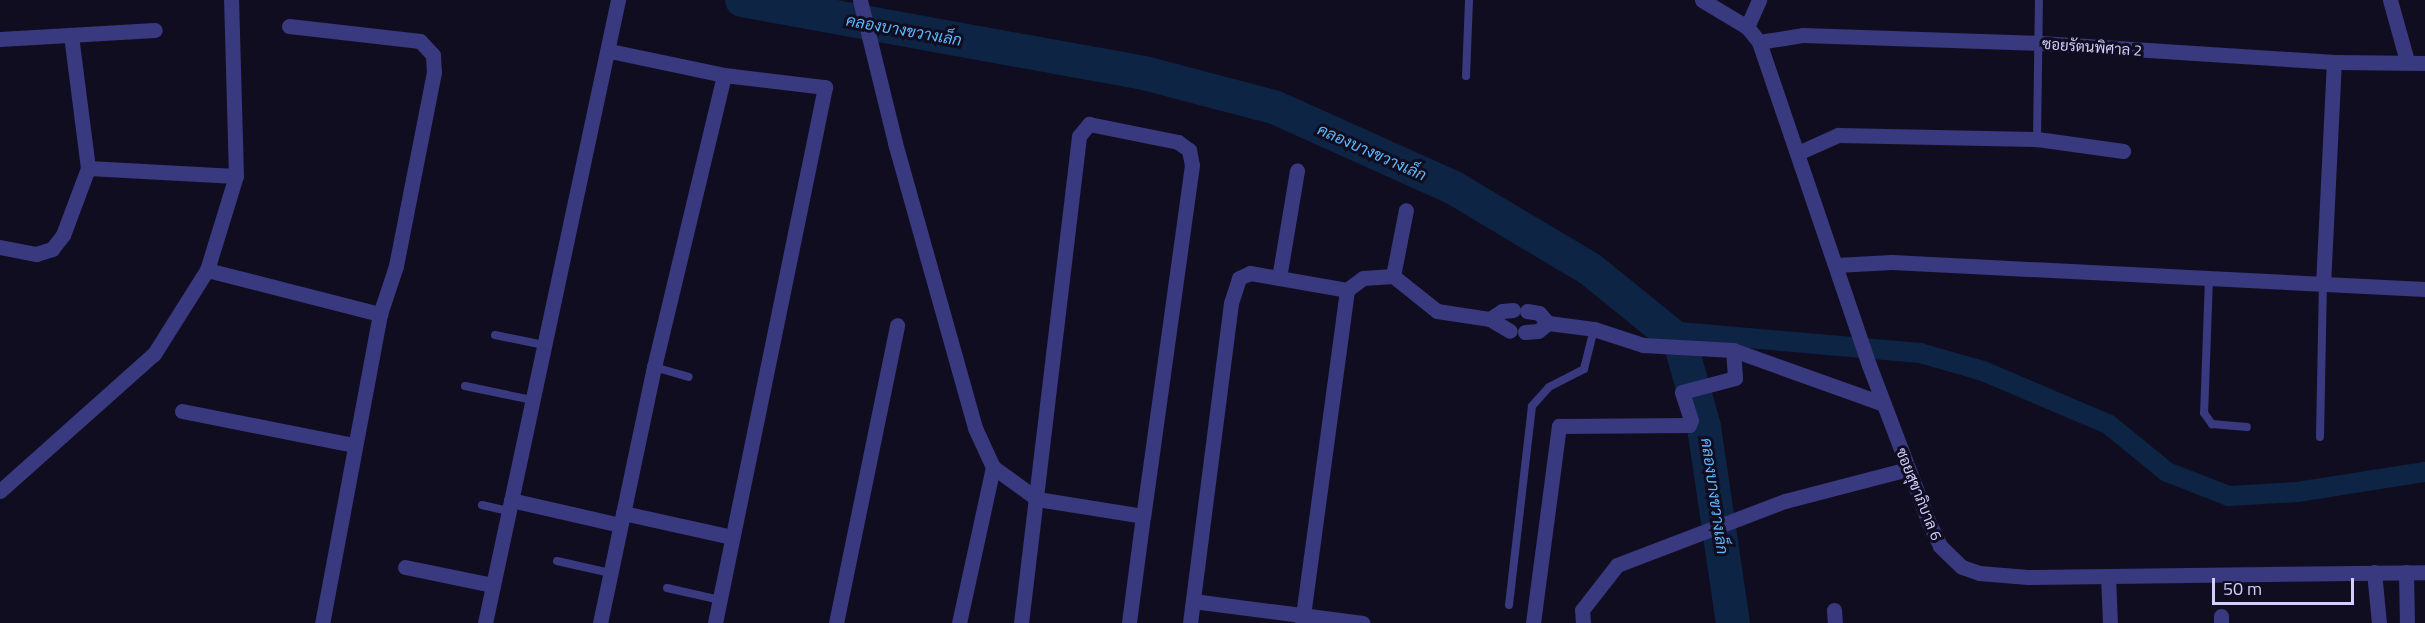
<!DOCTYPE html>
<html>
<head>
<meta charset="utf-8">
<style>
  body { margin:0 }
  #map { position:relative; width:2425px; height:623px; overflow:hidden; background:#100d21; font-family:"Titillium Web",Sarabun,sans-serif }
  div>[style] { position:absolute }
  .canal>* { height:20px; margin:-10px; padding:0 10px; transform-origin:10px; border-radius:10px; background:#0d2445 }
  .river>* { height:34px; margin:-17px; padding:0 17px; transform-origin:17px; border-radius:17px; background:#0d2445 }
  .service>* { height:8px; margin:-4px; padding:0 4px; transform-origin:4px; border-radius:4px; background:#39397f }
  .minor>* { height:15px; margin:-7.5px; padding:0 7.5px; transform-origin:7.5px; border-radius:7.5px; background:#39397f }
  .tertiary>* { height:15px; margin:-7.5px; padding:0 7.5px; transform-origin:7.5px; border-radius:7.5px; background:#39397f }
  span { translate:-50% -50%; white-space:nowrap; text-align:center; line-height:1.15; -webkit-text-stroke:6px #100d21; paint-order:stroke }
  .street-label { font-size:15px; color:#d2cefe }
  .water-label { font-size:16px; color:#5eb8fc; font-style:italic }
  .scale { position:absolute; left:2212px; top:578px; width:142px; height:27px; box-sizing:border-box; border:3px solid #d2cefe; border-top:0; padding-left:8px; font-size:18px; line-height:21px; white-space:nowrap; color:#d2cefe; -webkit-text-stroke:4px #100d21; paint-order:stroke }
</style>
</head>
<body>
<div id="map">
  <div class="canal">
    <div style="left:1668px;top:331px;width:253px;rotate:5deg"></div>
    <div style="left:1920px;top:353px;width:66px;rotate:15.9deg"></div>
    <div style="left:1983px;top:371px;width:136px;rotate:23deg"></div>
    <div style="left:2108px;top:424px;width:76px;rotate:39.1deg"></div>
    <div style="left:2167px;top:472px;width:66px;rotate:21.2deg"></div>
    <div style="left:2229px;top:496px;width:68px;rotate:-3.4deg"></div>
    <div style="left:2297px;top:492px;width:130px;rotate:-8.9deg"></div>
  </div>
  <div class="river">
    <div style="left:742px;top:0;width:413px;rotate:10.3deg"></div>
    <div style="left:1148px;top:74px;width:130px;rotate:14.7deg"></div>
    <div style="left:1274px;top:107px;width:197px;rotate:24.2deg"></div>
    <div style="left:1454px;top:188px;width:158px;rotate:30.8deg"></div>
    <div style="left:1590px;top:269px;width:116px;rotate:39deg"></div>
    <div style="left:1680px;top:342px;width:88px;rotate:74.2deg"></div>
    <div style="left:1704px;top:427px;width:198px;rotate:81.6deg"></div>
  </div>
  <div class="service">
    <div style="left:1466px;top:76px;width:76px;rotate:-87.7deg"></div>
    <div style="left:2037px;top:139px;width:139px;rotate:-89.2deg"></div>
    <div style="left:2209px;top:279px;width:134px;rotate:92.1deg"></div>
    <div style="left:2204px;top:413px;width:14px;rotate:54deg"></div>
    <div style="left:2212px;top:424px;width:35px;rotate:5deg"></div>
    <div style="left:495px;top:335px;width:50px;rotate:11.5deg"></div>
    <div style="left:654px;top:367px;width:36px;rotate:16deg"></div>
    <div style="left:465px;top:386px;width:68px;rotate:11.8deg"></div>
    <div style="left:2320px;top:437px;width:152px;rotate:-88.9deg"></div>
    <div style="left:482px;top:505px;width:28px;rotate:13deg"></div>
    <div style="left:557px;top:561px;width:54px;rotate:12.8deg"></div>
    <div style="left:667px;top:588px;width:54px;rotate:12.8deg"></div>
    <div style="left:1509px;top:605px;width:200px;rotate:-83.4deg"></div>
    <div style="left:1532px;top:406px;width:25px;rotate:-48deg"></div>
    <div style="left:1549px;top:387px;width:39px;rotate:-27deg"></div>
    <div style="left:1584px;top:369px;width:41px;rotate:-76deg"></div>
  </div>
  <div class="minor">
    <div style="left:860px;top:0;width:147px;rotate:76.2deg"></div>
    <div style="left:895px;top:143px;width:296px;rotate:74.3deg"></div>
    <div style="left:975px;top:428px;width:43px;rotate:65.2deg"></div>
    <div style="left:993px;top:467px;width:54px;rotate:36deg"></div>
    <div style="left:1037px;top:499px;width:107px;rotate:9.1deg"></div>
    <div style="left:1143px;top:516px;width:108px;rotate:97.5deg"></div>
    <div style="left:2390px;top:0;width:63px;rotate:74.4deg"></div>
    <div style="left:289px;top:26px;width:132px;rotate:6.5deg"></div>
    <div style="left:420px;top:41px;width:19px;rotate:47deg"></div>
    <div style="left:433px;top:55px;width:17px;rotate:87deg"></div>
    <div style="left:434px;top:72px;width:198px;rotate:101.1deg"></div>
    <div style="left:396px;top:266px;width:51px;rotate:108.4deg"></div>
    <div style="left:380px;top:314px;width:314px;rotate:100.6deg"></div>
    <div style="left:1747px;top:27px;width:30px;rotate:-66deg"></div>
    <div style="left:0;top:39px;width:155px;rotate:-3.3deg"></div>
    <div style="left:1759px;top:42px;width:45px;rotate:-9deg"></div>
    <div style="left:1803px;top:35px;width:237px;rotate:1.9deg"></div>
    <div style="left:2040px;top:43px;width:295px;rotate:3.7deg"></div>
    <div style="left:2334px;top:62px;width:91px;rotate:0.6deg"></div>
    <div style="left:610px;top:51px;width:116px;rotate:11.9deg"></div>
    <div style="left:724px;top:75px;width:102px;rotate:6.8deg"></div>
    <div style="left:825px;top:87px;width:547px;rotate:101.6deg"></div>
    <div style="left:1800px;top:152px;width:42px;rotate:-24.1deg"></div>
    <div style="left:1838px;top:135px;width:199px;rotate:1.2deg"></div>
    <div style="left:2037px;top:139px;width:87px;rotate:7.9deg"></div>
    <div style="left:88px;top:168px;width:148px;rotate:3.1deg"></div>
    <div style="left:0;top:247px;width:37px;rotate:11deg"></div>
    <div style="left:36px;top:254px;width:17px;rotate:-17deg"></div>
    <div style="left:52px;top:249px;width:18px;rotate:-52deg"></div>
    <div style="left:63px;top:235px;width:72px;rotate:-69.5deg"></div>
    <div style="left:88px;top:168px;width:134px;rotate:-97.3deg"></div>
    <div style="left:1836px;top:265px;width:56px;rotate:-3.1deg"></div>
    <div style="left:1892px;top:262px;width:533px;rotate:2.91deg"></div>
    <div style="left:207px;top:270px;width:179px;rotate:14.3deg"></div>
    <div style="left:1393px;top:276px;width:67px;rotate:-78.9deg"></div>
    <div style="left:1279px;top:278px;width:109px;rotate:-80.5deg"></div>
    <div style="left:2323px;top:285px;width:223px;rotate:-87.2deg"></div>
    <div style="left:1527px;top:311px;width:12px;rotate:9deg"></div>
    <div style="left:1539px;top:313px;width:13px;rotate:48deg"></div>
    <div style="left:1548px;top:323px;width:46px;rotate:7.4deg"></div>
    <div style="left:1594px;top:329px;width:52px;rotate:18.1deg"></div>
    <div style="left:1643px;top:345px;width:90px;rotate:3.2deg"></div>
    <div style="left:1733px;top:350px;width:160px;rotate:19.7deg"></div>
    <div style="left:1490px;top:319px;width:14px;rotate:-34deg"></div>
    <div style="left:1502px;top:311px;width:11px;rotate:-5deg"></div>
    <div style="left:1525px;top:332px;width:13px;rotate:-4deg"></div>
    <div style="left:1538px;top:331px;width:13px;rotate:-39deg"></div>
    <div style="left:182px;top:411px;width:175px;rotate:11.2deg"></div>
    <div style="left:0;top:491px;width:206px;rotate:-41.7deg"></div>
    <div style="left:154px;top:354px;width:99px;rotate:-57.8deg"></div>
    <div style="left:207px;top:270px;width:98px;rotate:-72.9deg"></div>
    <div style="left:236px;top:176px;width:176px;rotate:-91.6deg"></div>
    <div style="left:511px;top:500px;width:112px;rotate:12.9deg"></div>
    <div style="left:623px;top:513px;width:112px;rotate:12.4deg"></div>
    <div style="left:405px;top:567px;width:90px;rotate:11.6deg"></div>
    <div style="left:2374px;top:572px;width:51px;rotate:84.4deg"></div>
    <div style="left:2406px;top:572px;width:51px;rotate:88.9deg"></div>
    <div style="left:2108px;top:576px;width:47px;rotate:87.6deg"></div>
    <div style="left:1193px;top:601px;width:171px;rotate:7.4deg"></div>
    <div style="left:1834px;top:610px;width:13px;rotate:86deg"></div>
    <div style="left:2221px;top:616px;width:7px;rotate:90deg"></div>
    <div style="left:485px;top:623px;width:637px;rotate:-77.95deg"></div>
    <div style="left:600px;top:623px;width:262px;rotate:-78.1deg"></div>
    <div style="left:654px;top:367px;width:300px;rotate:-76.5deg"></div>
    <div style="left:836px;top:623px;width:304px;rotate:-78.4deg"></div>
    <div style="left:959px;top:623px;width:160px;rotate:-77.7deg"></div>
    <div style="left:1021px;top:623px;width:490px;rotate:-83.2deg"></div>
    <div style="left:1079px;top:136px;width:16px;rotate:-50deg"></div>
    <div style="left:1089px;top:124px;width:91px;rotate:11.4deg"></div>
    <div style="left:1178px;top:142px;width:14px;rotate:36deg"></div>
    <div style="left:1189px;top:150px;width:15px;rotate:79deg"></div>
    <div style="left:1192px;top:165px;width:354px;rotate:97.9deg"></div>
    <div style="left:1190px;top:623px;width:323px;rotate:-82.7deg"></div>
    <div style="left:1231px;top:303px;width:26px;rotate:-72deg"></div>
    <div style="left:1239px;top:278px;width:12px;rotate:-24deg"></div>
    <div style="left:1250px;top:273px;width:98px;rotate:9.9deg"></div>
    <div style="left:1302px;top:623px;width:336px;rotate:-82.3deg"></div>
    <div style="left:1347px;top:290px;width:20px;rotate:-37deg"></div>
    <div style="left:1363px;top:278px;width:30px;rotate:-4deg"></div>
    <div style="left:1393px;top:276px;width:56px;rotate:38.5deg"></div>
    <div style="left:1437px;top:311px;width:54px;rotate:8.6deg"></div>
    <div style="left:1490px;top:319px;width:23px;rotate:31deg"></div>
    <div style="left:1533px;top:623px;width:199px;rotate:-82.5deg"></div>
    <div style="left:1559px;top:426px;width:130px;rotate:-0.4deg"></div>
    <div style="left:1689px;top:425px;width:5px;rotate:-68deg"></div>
    <div style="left:1691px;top:420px;width:29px;rotate:-108deg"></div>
    <div style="left:1682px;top:392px;width:55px;rotate:-14.8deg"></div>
    <div style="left:1735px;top:378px;width:28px;rotate:-94deg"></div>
    <div style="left:1583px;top:623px;width:13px;rotate:-94deg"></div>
    <div style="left:1582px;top:610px;width:57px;rotate:-52.1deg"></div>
    <div style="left:1617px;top:565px;width:180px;rotate:-20.9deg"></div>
    <div style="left:1785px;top:501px;width:127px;rotate:-14.6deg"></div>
  </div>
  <div class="tertiary">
    <div style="left:1702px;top:0;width:52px;rotate:31deg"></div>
    <div style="left:1747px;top:27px;width:19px;rotate:51deg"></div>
    <div style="left:1759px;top:42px;width:341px;rotate:71.2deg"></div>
    <div style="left:1869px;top:365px;width:169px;rotate:69.2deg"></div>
    <div style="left:1929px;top:523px;width:25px;rotate:64deg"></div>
    <div style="left:1940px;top:546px;width:30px;rotate:44deg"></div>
    <div style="left:1962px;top:567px;width:18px;rotate:19deg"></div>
    <div style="left:1979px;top:573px;width:49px;rotate:4.7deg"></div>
    <div style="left:2028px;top:577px;width:397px;rotate:-0.7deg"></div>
  </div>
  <div class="street-label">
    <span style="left:2092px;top:47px;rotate:4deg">ซอยรัตนพิศาล 2</span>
    <span style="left:1919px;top:494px;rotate:68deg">ซอยสุขาภิบาล 6</span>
  </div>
  <div class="water-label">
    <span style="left:904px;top:30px;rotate:10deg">คลองบางขวางเล็ก</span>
    <span style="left:1372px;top:152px;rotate:24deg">คลองบางขวางเล็ก</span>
    <span style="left:1715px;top:496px;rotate:82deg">คลองบางขวางเล็ก</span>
  </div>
  <div class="scale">50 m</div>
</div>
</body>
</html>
